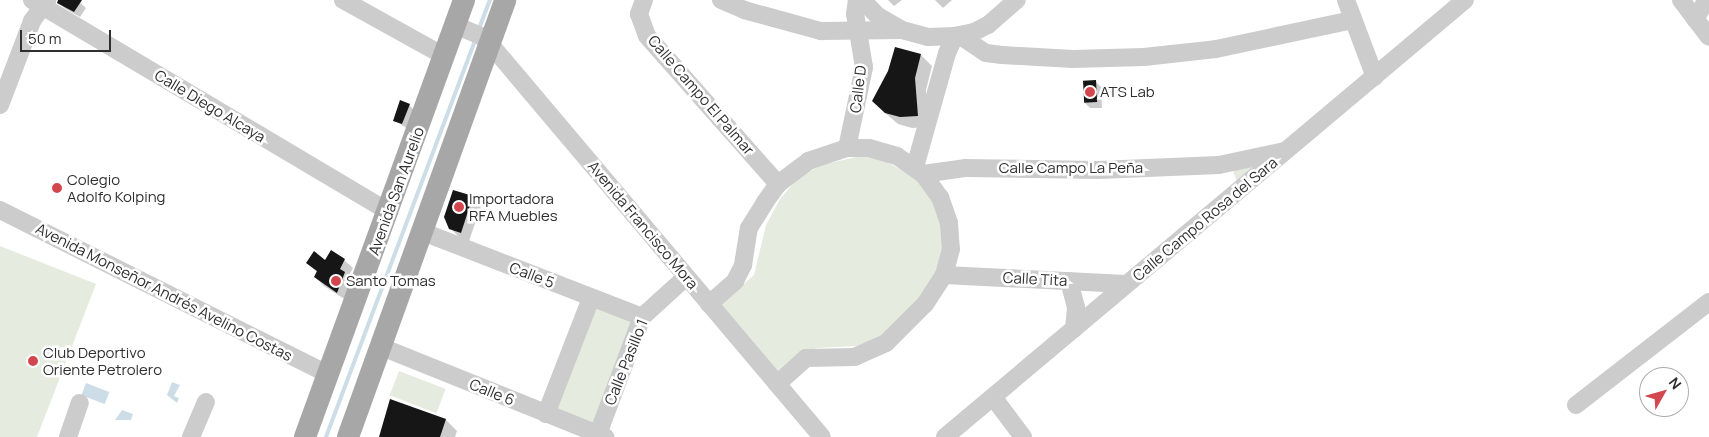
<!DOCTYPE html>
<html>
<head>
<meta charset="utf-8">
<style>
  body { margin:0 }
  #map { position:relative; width:1709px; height:437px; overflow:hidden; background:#fff; font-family:Manrope,sans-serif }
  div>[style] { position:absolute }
  .green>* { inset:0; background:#e5ebdf; transform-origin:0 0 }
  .water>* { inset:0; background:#cddde8; transform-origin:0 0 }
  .shadow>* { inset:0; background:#0003 }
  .stream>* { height:4px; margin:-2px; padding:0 2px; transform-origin:2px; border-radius:2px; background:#cddde8 }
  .building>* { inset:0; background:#161616; transform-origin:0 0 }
  .minor>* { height:18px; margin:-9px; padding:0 9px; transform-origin:9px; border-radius:9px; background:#ccc }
  .major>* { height:22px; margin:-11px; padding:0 11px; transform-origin:11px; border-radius:11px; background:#a7a7a7 }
  .dots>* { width:14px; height:14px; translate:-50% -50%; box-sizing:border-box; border:2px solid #fff; border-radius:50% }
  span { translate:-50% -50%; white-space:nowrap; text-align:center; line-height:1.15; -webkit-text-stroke:5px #fff; paint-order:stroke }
  .street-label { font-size:15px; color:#2f2f2f }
  .poi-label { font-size:15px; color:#2f2f2f }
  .left { translate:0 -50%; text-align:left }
  .north { position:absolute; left:1639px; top:367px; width:50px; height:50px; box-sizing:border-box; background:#fff; border:1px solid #acacac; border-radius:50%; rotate:52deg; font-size:14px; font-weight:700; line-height:20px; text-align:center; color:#2f2f2f }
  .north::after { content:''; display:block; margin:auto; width:18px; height:22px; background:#d2464e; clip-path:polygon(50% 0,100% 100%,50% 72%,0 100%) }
  .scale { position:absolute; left:20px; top:30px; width:91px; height:22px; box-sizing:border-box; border:2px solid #2f2f2f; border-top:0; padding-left:6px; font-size:15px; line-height:18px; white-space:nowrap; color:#2f2f2f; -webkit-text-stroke:4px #fff; paint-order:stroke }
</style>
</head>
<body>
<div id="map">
  <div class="green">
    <div style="clip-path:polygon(861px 156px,880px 158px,923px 182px,938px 213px,943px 236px,943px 260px,934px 281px,919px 301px,879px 340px,856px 346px,817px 348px,802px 352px,781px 378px,719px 306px,754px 275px,766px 225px,780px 199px,798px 178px,821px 165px)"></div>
    <div style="clip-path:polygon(1257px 166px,1237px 182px,1232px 168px)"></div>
    <div style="clip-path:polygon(0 246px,96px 284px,37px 437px,0 437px)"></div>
    <div style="left:595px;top:305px;width:44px;height:113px;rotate:21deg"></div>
    <div style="left:399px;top:371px;width:50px;height:26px;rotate:21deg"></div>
  </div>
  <div class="water">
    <div style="clip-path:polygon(172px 382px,180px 385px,174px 396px,179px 398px,177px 403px,167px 395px)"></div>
    <div style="left:86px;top:383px;width:25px;height:13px;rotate:21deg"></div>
    <div style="clip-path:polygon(122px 410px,133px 414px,131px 420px,115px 420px)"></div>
  </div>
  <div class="shadow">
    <div style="clip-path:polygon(60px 0,77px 0,86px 8px,80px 17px,64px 8px,59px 2px)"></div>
    <div style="clip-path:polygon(888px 0,902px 0,894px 6px)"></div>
    <div style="clip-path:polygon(935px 0,952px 0,943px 8px)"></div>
    <div style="clip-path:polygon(921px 55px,932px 66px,926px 90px,928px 127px,912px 128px,898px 124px,884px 112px,889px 71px)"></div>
    <div style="clip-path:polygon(1096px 82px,1101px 87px,1102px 108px,1090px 108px,1084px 102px)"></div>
    <div style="clip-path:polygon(409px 105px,415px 111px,408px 129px,394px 120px)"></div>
    <div style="clip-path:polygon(472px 197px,481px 206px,469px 241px,459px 237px,450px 228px)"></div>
    <div style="clip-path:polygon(344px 260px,353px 268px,348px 277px,353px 282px,346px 300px,324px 286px,315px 277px,318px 273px,307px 263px)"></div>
    <div style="clip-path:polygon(446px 420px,457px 431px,455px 437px,380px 437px)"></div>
  </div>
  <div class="stream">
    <div style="left:478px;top:31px;width:33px;rotate:-69deg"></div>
    <div style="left:326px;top:437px;width:424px;rotate:-69.4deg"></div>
  </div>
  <div class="building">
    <div style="clip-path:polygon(58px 0,82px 0,74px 12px,57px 3px)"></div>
    <div style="clip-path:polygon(895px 47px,921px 54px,915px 78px,918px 116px,900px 117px,885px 113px,872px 101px,888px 71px)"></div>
    <div style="left:1096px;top:80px;width:22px;height:13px;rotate:87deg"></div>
    <div style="clip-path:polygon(400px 100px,410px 104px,402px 124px,393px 121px)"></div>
    <div style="clip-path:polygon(453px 190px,473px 196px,461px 233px,449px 229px,444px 217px)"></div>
    <div style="clip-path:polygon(331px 250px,345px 259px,340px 269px,345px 272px,337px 293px,314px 277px,317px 271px,306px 263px,314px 251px,325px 260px)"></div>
    <div style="clip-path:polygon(390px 399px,446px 419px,440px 437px,379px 437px)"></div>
  </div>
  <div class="minor">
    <div style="left:32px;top:0;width:415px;rotate:30.7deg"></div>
    <div style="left:343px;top:0;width:115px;rotate:29deg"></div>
    <div style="left:644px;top:0;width:15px;rotate:110deg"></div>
    <div style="left:639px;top:14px;width:23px;rotate:70deg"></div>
    <div style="left:647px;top:36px;width:198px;rotate:48.5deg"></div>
    <div style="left:721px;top:0;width:25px;rotate:23deg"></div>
    <div style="left:744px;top:10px;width:80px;rotate:15.3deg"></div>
    <div style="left:821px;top:31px;width:81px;rotate:-0.7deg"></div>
    <div style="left:862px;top:0;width:23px;rotate:45deg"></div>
    <div style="left:878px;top:16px;width:28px;rotate:30deg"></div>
    <div style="left:902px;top:30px;width:27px;rotate:15deg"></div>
    <div style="left:928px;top:37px;width:27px;rotate:-2deg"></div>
    <div style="left:955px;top:36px;width:19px;rotate:-12deg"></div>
    <div style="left:974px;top:32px;width:16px;rotate:-27deg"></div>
    <div style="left:988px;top:25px;width:38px;rotate:-41deg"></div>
    <div style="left:1346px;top:0;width:82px;rotate:69.4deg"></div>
    <div style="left:1681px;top:0;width:46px;rotate:52.9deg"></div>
    <div style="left:1695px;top:19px;width:22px;rotate:-58deg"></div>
    <div style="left:455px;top:25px;width:28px;rotate:23deg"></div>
    <div style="left:481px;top:36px;width:12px;rotate:42deg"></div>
    <div style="left:490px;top:44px;width:514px;rotate:49.81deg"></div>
    <div style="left:959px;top:35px;width:32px;rotate:34deg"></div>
    <div style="left:986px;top:53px;width:16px;rotate:7deg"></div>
    <div style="left:1002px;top:55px;width:71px;rotate:3.2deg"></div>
    <div style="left:1073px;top:59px;width:71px;rotate:-1.6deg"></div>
    <div style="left:1144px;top:57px;width:72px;rotate:-6.3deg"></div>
    <div style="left:1216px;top:49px;width:140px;rotate:-12deg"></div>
    <div style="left:0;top:105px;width:90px;rotate:-69.1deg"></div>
    <div style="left:32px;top:21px;width:26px;rotate:-54deg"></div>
    <div style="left:847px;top:148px;width:83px;rotate:-78.1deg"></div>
    <div style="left:864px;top:67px;width:54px;rotate:-99.6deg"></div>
    <div style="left:855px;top:14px;width:14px;rotate:-82deg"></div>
    <div style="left:915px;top:167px;width:118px;rotate:-74.3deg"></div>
    <div style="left:947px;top:53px;width:19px;rotate:-65deg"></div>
    <div style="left:923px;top:174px;width:42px;rotate:-8.1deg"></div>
    <div style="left:965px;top:168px;width:134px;rotate:0.9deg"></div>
    <div style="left:1099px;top:170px;width:120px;rotate:-2.4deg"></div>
    <div style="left:1219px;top:165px;width:67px;rotate:-12deg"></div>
    <div style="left:0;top:210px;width:367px;rotate:26.6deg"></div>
    <div style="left:423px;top:232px;width:235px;rotate:21.2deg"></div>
    <div style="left:944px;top:275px;width:182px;rotate:2.8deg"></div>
    <div style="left:1069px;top:281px;width:27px;rotate:75deg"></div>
    <div style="left:1076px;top:307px;width:22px;rotate:95deg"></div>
    <div style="left:709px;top:304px;width:35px;rotate:-41deg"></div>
    <div style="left:735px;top:281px;width:18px;rotate:-63deg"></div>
    <div style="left:743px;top:265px;width:37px;rotate:-81deg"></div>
    <div style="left:749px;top:228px;width:31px;rotate:-58deg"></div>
    <div style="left:765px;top:202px;width:22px;rotate:-54deg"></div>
    <div style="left:778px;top:184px;width:38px;rotate:-37deg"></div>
    <div style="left:808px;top:161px;width:41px;rotate:-18.4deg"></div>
    <div style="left:847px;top:148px;width:22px"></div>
    <div style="left:869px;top:148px;width:29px;rotate:16deg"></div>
    <div style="left:897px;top:156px;width:32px;rotate:35deg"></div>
    <div style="left:923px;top:174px;width:29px;rotate:54deg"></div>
    <div style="left:940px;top:197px;width:28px;rotate:71deg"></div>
    <div style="left:949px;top:223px;width:26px;rotate:86deg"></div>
    <div style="left:951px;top:249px;width:27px;rotate:105deg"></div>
    <div style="left:944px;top:275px;width:35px;rotate:123deg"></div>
    <div style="left:925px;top:304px;width:55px;rotate:135deg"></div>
    <div style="left:886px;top:343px;width:34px;rotate:156deg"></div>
    <div style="left:855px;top:357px;width:49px;rotate:178.8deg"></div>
    <div style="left:806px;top:358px;width:39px;rotate:138deg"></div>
    <div style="left:379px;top:346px;width:244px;rotate:21.9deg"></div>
    <div style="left:993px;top:397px;width:50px;rotate:53.1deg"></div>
    <div style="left:1576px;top:405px;width:168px;rotate:-37.8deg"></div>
    <div style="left:546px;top:414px;width:124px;rotate:-68.8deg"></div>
    <div style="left:598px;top:434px;width:125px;rotate:-69.4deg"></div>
    <div style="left:642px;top:317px;width:59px;rotate:-42.3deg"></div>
    <div style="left:68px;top:437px;width:36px;rotate:-71deg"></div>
    <div style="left:191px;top:437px;width:38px;rotate:-67deg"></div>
    <div style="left:945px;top:437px;width:679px;rotate:-40.04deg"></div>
  </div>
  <div class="major">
    <div style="left:305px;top:437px;width:465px;rotate:-70deg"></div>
    <div style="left:348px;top:437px;width:464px;rotate:-70.2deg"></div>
  </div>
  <div class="dots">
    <div style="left:1090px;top:92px;background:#d2464e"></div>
    <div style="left:57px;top:188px;background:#d2464e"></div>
    <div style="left:459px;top:207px;background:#d2464e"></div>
    <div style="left:336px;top:281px;background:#d2464e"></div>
    <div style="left:33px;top:361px;background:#d2464e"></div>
  </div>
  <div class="street-label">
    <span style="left:858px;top:89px;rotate:-83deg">Calle D</span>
    <span style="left:701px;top:95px;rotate:49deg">Calle Campo El Palmar</span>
    <span style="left:210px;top:106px;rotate:31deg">Calle Diego Alcaya</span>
    <span style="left:1071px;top:168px">Calle Campo La Peña</span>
    <span style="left:396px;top:191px;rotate:-70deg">Avenida San Aurelio</span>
    <span style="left:1205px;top:219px;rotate:-40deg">Calle Campo Rosa del Sara</span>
    <span style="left:643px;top:225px;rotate:50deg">Avenida Francisco Mora</span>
    <span style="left:532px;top:275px;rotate:21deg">Calle 5</span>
    <span style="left:1035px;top:279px;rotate:3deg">Calle Tita</span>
    <span style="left:164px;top:292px;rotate:27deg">Avenida Monseñor Andrés Avelino Costas</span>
    <span style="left:626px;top:362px;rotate:-68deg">Calle Pasillo 1</span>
    <span style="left:492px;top:392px;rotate:22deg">Calle 6</span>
  </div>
  <div class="poi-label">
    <span class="left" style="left:1100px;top:92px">ATS Lab</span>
    <span class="left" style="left:67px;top:188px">Colegio<br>Adolfo Kolping</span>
    <span class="left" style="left:469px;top:207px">Importadora<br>RFA Muebles</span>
    <span class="left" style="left:346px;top:281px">Santo Tomas</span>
    <span class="left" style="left:43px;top:361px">Club Deportivo<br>Oriente Petrolero</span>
  </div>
  <div class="north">N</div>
  <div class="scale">50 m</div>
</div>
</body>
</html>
